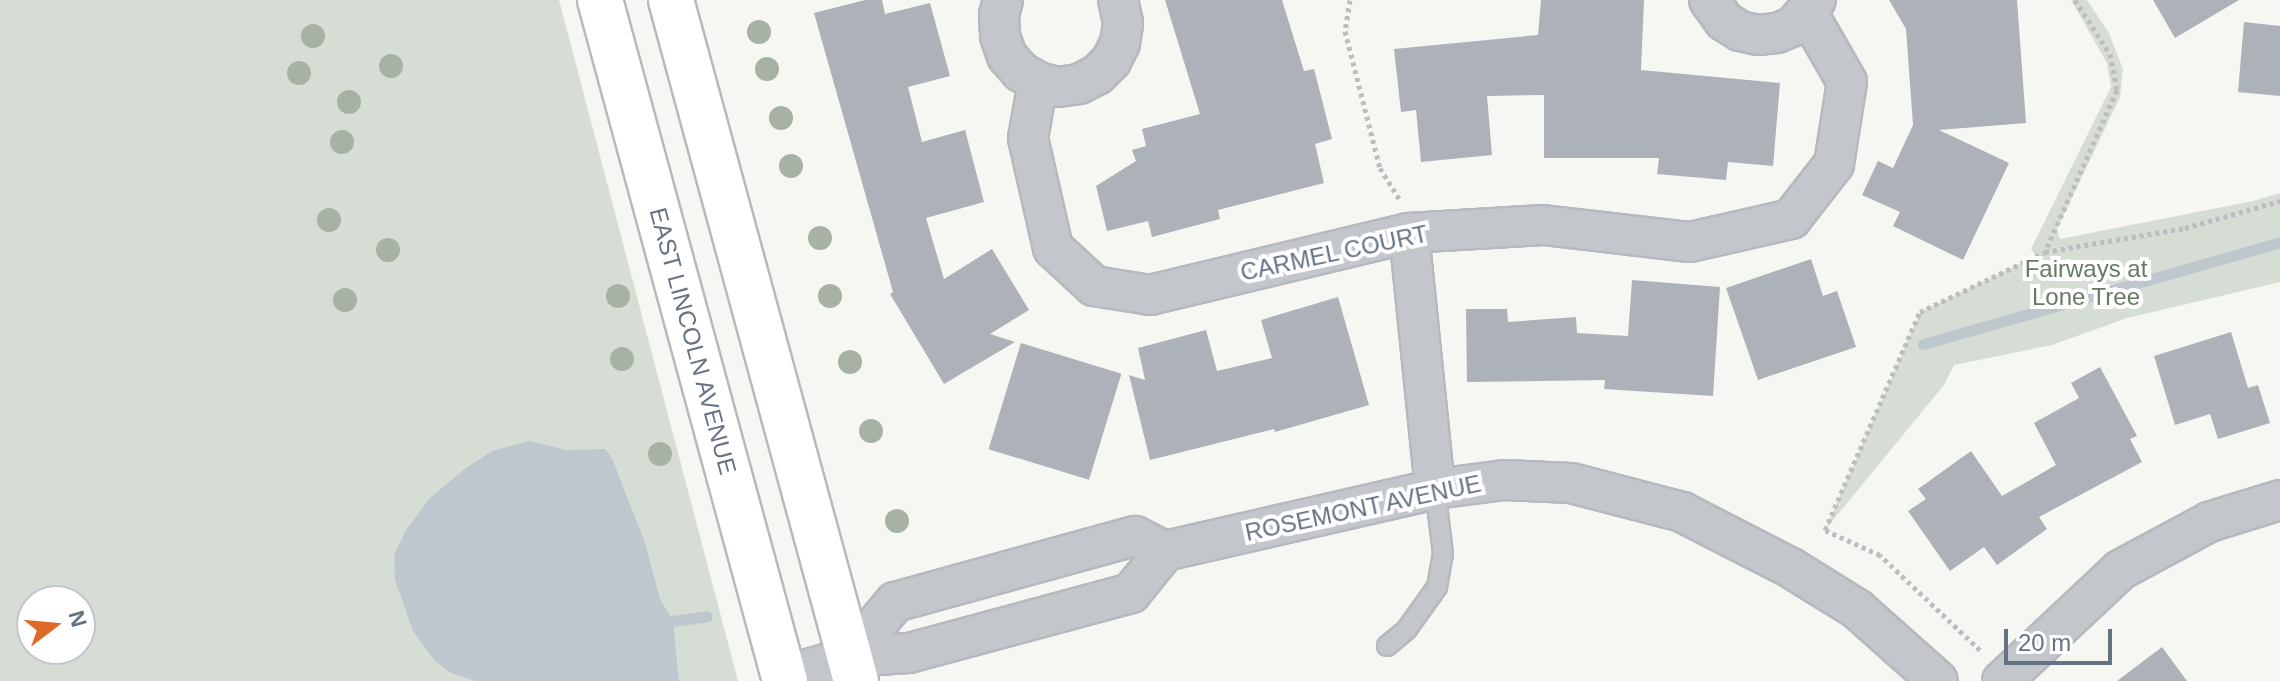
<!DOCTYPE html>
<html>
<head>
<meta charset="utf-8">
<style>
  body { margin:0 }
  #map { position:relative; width:2280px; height:681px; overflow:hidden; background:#f6f6f2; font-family:Helvetica,sans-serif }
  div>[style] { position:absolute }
  .green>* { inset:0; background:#d6ddd4 }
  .water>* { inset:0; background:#bfc7ce }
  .stream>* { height:11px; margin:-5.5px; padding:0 5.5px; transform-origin:5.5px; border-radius:5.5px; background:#bfc7ce }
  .building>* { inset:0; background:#acb2b8; transform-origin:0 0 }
  .path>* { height:5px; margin-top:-2.5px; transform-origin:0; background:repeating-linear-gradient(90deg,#bbbdbf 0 4px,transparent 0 8px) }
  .roads { filter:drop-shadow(2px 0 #b6b9be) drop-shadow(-2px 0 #b6b9be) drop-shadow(0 2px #b6b9be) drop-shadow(0 -2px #b6b9be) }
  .lane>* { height:18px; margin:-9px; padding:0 9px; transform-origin:9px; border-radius:9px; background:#c3c6ca }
  .street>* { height:38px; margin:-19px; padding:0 19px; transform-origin:19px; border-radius:19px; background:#c3c6ca }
  .primary>* { height:44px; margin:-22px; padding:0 22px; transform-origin:22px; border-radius:22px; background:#fff }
  .trees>* { width:24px; height:24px; margin:-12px; border-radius:50%; background:#a7b2a4 }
  span { translate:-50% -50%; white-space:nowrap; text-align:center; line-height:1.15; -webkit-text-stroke:8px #fff; paint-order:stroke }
  .street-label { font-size:24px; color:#657283 }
  .park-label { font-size:24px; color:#667a64 }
  .north { position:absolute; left:16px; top:585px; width:80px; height:80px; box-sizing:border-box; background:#fff; border:2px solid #c1c7cd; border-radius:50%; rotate:74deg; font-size:22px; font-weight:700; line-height:32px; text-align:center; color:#657283 }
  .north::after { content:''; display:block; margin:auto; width:28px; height:36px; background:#e16928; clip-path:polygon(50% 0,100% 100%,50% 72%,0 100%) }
  .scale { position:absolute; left:2004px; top:629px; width:108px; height:36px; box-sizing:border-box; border:4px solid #657283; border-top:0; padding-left:10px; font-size:24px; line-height:28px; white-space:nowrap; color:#657283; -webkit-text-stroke:6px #fff; paint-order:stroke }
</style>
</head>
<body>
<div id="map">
  <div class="green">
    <div style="clip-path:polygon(evenodd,0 0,559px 0,738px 681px,0 681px,0 0,32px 601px,80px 601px,80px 649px,32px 649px,32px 601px)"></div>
    <div style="clip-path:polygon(2071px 0,2087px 0,2109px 33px,2123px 69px,2120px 97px,2057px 229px,2060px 239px,2253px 201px,2280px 193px,2280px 282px,2127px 318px,2052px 345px,1954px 365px,1944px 385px,1825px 530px,1920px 312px,2036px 256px,2031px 249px,2111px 87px,2107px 63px)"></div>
  </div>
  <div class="water">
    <div style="clip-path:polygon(529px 441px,567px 450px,605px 449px,612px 458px,645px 543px,660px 599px,673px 621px,679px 681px,475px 681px,451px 673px,435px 661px,413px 631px,395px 580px,394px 555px,406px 530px,430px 498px,466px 468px,492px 451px)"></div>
  </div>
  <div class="stream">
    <div style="left:1923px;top:344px;width:371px;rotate:-15.9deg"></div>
    <div style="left:673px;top:621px;width:34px;rotate:-8deg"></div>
  </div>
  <div class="building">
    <div style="clip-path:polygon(865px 0,882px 0,885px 14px,930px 3px,950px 76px,908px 87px,922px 142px,965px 130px,984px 202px,926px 218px,944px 279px,992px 249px,1029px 310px,990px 334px,1015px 342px,944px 384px,890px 294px,893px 292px,814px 13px)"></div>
    <div style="clip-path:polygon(1165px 0,1282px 0,1304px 71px,1314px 69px,1332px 139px,1315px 144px,1324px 183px,1218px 210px,1220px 219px,1152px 237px,1148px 221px,1107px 231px,1096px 186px,1136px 161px,1132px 150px,1146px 146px,1142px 129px,1200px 114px)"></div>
    <div style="clip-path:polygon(1541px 0,1644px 0,1641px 70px,1780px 83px,1773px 166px,1728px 162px,1726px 180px,1657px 174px,1659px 158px,1544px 158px,1544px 95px,1487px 96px,1492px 155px,1421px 162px,1416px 110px,1401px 112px,1394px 49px,1538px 35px)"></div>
    <div style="clip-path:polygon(1889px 0,2017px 0,2026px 123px,1939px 130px,2009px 163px,1963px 260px,1893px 226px,1900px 212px,1862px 195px,1878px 161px,1893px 168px,1913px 125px,1906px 29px)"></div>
    <div style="clip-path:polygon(2153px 0,2239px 0,2175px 38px)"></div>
    <div style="clip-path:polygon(2244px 22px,2280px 26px,2280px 96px,2238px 92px)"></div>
    <div style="clip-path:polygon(1811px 259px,1823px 296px,1837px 291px,1856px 347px,1758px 380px,1726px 288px)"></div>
    <div style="clip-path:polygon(1632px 280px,1720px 287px,1713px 396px,1604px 389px,1605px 380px,1467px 382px,1466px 309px,1507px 309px,1508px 322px,1576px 317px,1577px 333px,1628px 336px)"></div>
    <div style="clip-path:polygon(1338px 297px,1369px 405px,1275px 432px,1274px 429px,1150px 460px,1129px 375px,1145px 380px,1138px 348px,1206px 330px,1217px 371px,1272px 358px,1261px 320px)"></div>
    <div style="clip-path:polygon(2231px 332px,2248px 388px,2258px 385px,2270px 423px,2218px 439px,2210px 414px,2175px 425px,2154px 356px)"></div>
    <div style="left:1021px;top:343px;width:105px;height:111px;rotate:17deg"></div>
    <div style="clip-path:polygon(2100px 367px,2137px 436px,2130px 439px,2142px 462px,2039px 517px,2047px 529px,1997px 565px,1984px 547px,1950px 571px,1908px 511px,1926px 499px,1918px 489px,1971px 451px,2002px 496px,2056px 465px,2034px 423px,2079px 398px,2071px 383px)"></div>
    <div style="clip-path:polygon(2162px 647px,2187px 681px,2117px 681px)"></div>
  </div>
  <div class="path">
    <div style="left:1350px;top:0;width:31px;rotate:99deg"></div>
    <div style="left:1345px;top:31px;width:141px;rotate:75.7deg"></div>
    <div style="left:1380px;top:168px;width:38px;rotate:58deg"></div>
    <div style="left:2075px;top:0;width:64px;rotate:57.1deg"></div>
    <div style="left:2110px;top:54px;width:37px;rotate:79deg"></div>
    <div style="left:2117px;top:90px;width:177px;rotate:114deg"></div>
    <div style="left:2045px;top:252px;width:142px;rotate:-9.7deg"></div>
    <div style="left:2185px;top:228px;width:99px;rotate:-15.9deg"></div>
    <div style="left:1980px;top:650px;width:138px;rotate:-136.5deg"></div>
    <div style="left:1880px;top:555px;width:60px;rotate:-155.6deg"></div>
    <div style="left:1825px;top:530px;width:238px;rotate:-66.5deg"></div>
    <div style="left:1920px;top:312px;width:139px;rotate:-25.6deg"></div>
  </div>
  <div class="roads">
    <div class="lane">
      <div style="left:1387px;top:646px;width:26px;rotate:-40deg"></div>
      <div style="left:1407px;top:629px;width:52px;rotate:-54.5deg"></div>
      <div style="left:1437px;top:587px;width:34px;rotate:-80deg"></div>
      <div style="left:1443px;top:554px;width:65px;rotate:-97deg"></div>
    </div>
    <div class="street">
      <div style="left:1003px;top:0;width:16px;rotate:105deg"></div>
      <div style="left:999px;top:15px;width:21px;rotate:87deg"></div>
      <div style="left:1000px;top:36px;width:21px;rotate:71deg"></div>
      <div style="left:1007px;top:56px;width:21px;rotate:49deg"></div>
      <div style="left:1021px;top:72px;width:20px;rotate:30deg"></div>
      <div style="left:1038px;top:82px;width:21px;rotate:14deg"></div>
      <div style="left:1058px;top:87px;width:21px;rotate:-8deg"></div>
      <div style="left:1079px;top:84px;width:20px;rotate:-27deg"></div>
      <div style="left:1097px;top:75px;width:20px;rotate:-45deg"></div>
      <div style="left:1111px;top:61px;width:20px;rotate:-63deg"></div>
      <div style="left:1120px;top:43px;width:20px;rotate:-81deg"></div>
      <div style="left:1123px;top:23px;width:24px;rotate:-102deg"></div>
      <div style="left:1709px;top:0;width:26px;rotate:54deg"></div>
      <div style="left:1724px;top:21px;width:19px;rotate:32deg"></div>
      <div style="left:1740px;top:31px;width:18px;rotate:13deg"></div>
      <div style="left:1758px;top:35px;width:19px;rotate:-6deg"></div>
      <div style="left:1777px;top:33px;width:18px;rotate:-22deg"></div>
      <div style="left:1794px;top:26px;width:34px;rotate:-50deg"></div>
      <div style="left:1038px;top:82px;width:57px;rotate:100.1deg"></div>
      <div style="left:1028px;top:138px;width:113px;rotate:77.2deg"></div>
      <div style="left:1053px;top:248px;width:56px;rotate:42.8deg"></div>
      <div style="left:1094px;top:286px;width:57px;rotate:9.1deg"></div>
      <div style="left:1150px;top:295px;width:266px;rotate:-13.5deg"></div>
      <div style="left:1409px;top:233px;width:134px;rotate:-3.4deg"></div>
      <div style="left:1543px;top:225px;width:148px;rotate:6.6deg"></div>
      <div style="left:1690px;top:242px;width:104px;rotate:-12.8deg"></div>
      <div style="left:1791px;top:219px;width:70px;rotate:-52deg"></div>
      <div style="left:1834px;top:164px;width:83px;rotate:-81deg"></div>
      <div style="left:1847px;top:82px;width:78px;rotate:-119.8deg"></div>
      <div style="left:1409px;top:233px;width:257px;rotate:84.2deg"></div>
      <div style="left:849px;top:657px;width:72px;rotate:-50.1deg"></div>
      <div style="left:895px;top:602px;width:249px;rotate:-15.4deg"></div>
      <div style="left:1135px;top:536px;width:34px;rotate:27deg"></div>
      <div style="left:784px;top:676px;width:68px;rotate:-16.3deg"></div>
      <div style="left:849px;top:657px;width:60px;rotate:-3.8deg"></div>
      <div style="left:909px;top:653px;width:230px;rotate:-15.1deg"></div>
      <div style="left:1131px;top:593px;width:54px;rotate:-51deg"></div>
      <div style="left:1165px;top:551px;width:277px;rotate:-12.9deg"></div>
      <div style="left:1435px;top:489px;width:70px;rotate:-7.4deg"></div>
      <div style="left:1504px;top:480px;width:67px;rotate:2.6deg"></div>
      <div style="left:1571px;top:483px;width:115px;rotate:14.6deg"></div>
      <div style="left:1682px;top:512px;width:123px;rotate:27.2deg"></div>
      <div style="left:1791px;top:568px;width:78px;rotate:31.8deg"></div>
      <div style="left:1857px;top:609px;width:108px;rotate:41.6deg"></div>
      <div style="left:2002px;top:681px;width:162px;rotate:-43.2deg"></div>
      <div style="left:2120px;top:570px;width:101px;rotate:-28.3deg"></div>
      <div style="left:2209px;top:522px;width:74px;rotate:-17.2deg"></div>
    </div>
    <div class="primary">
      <div style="left:600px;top:0;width:706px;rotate:74.8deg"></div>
      <div style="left:671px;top:0;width:706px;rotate:74.8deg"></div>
    </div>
  </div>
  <div class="trees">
    <div style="left:759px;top:32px"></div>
    <div style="left:313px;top:36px"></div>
    <div style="left:391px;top:66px"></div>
    <div style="left:767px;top:69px"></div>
    <div style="left:299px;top:73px"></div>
    <div style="left:349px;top:102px"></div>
    <div style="left:781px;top:118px"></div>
    <div style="left:342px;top:142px"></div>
    <div style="left:791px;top:166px"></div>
    <div style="left:329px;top:220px"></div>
    <div style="left:820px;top:238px"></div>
    <div style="left:388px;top:250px"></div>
    <div style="left:618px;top:296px"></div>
    <div style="left:830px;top:296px"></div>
    <div style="left:345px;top:300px"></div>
    <div style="left:622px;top:359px"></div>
    <div style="left:850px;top:362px"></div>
    <div style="left:871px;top:431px"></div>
    <div style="left:660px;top:454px"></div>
    <div style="left:897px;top:521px"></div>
  </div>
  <div class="street-label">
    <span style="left:1334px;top:253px;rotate:-12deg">CARMEL COURT</span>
    <span style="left:693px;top:341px;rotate:75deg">EAST LINCOLN AVENUE</span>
    <span style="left:1363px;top:508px;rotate:-12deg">ROSEMONT AVENUE</span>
  </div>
  <div class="park-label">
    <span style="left:2086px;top:283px">Fairways at<br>Lone Tree</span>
  </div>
  <div class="north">N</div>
  <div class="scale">20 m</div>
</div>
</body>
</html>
